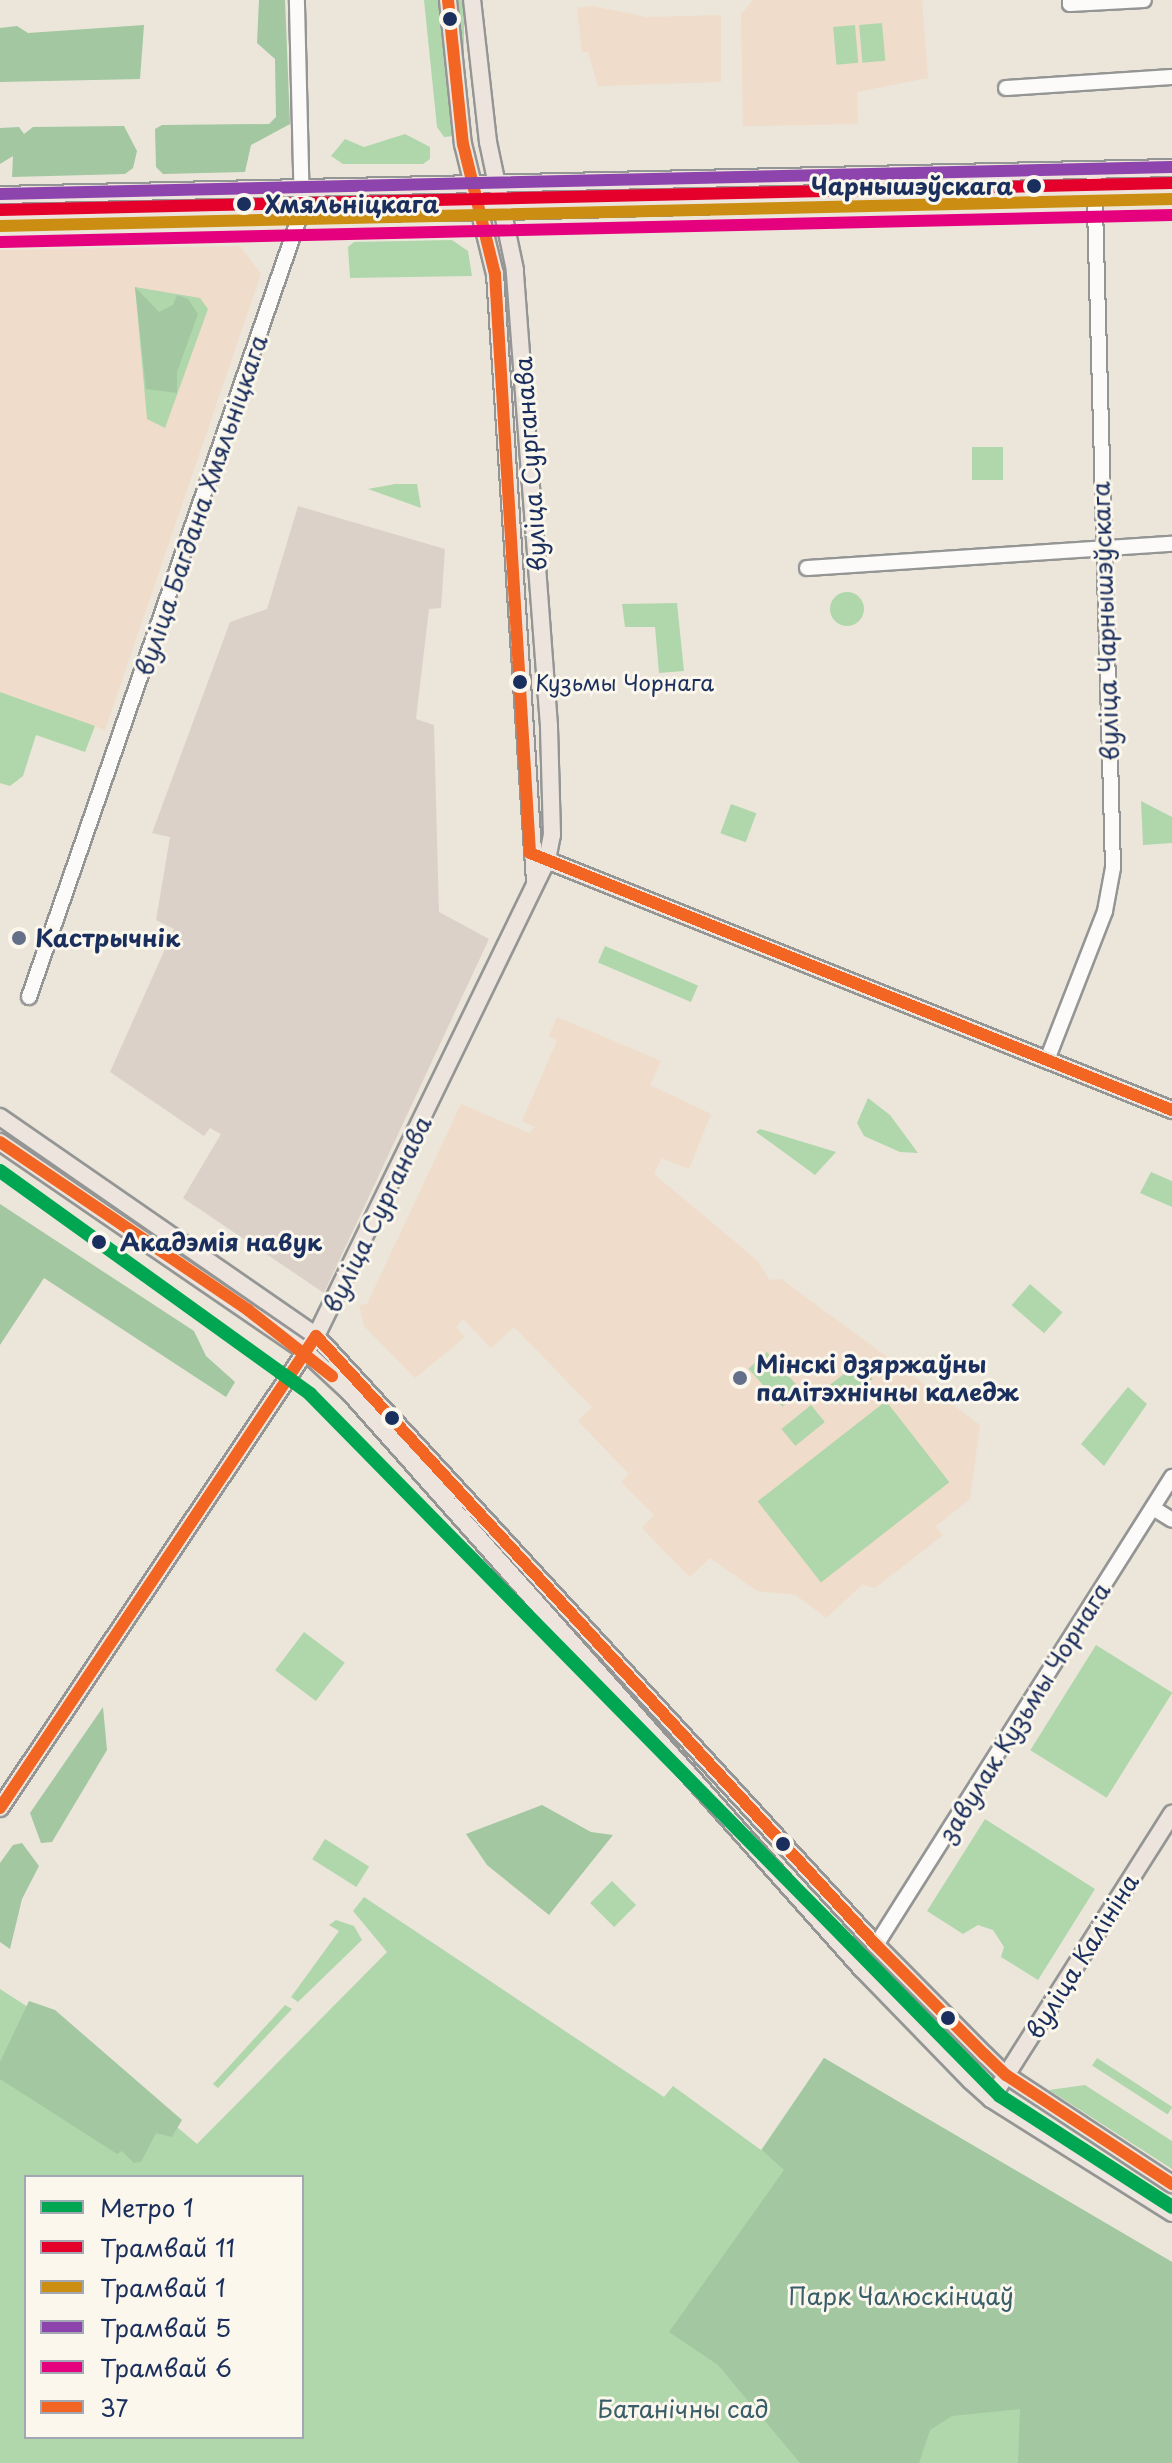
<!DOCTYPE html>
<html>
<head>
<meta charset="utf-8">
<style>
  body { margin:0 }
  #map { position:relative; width:1172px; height:2463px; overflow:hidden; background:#ebe6d9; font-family:"Playpen Sans",sans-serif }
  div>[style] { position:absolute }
  .built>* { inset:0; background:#f0dccb }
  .industrial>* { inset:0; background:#dcd1c9 }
  .green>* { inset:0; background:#b0d7ac; transform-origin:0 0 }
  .round { border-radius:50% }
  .forest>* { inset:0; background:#a2c7a1 }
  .roads { filter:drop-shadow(2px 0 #949595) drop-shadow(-2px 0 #949595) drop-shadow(0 2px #949595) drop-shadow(0 -2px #949595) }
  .minor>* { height:14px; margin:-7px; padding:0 7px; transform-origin:7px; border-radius:7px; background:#fcfbf9 }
  .major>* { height:16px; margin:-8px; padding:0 8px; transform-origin:8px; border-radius:8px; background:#ede5dd }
  .bus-1>* { height:12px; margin:-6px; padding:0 6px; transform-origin:6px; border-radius:6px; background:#f26522 }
  .tram-1>* { height:12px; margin:-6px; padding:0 6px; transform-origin:6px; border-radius:6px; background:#e4002b }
  .tram-2>* { height:12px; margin:-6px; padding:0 6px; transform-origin:6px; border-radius:6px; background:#cb8e13 }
  .tram-3>* { height:12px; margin:-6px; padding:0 6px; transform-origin:6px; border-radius:6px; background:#8e44ad }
  .tram-4>* { height:12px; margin:-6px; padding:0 6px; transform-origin:6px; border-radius:6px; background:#e5007d }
  .metro-1>* { height:14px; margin:-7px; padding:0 7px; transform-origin:7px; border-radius:7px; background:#00a651 }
  .dots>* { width:22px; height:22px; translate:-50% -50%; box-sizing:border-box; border:4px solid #fbf7ec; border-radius:50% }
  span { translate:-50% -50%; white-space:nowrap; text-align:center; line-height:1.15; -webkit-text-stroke:6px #fbf7ec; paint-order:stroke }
  .bus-label { font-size:22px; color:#1b2f5e }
  .left { translate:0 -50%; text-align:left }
  .stop-label { font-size:24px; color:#1b2f5e; font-weight:700 }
  .right { translate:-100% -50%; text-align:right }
  .street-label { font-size:24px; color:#1b2f5e }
  .poi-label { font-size:24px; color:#1b2f5e; font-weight:700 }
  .park-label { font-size:24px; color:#395e6a }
  .legend { position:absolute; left:24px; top:2175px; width:280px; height:264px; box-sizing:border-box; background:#fbf7ec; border:2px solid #a1a7b3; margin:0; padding:10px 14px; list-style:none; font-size:24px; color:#1b2f5e }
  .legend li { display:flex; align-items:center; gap:16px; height:40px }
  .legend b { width:40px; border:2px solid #a1a7b3 }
</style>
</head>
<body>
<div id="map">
  <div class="built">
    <div style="clip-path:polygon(753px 0,922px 0,928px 78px,857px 92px,858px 124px,743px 126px,741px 14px)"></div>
    <div style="clip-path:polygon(592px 6px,647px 17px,721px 15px,721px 82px,598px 86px,588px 52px,582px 52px,577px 8px)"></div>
    <div style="clip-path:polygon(240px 246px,261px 274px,105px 730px,0 692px,0 250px)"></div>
    <div style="clip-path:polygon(557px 1017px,661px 1061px,650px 1085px,711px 1114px,689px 1169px,662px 1158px,654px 1174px,758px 1261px,769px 1280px,781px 1279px,980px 1425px,970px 1499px,936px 1526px,943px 1535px,875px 1588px,862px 1585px,826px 1618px,796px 1595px,757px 1591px,710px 1558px,690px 1577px,642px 1528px,654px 1515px,621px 1482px,629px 1474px,578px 1421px,592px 1407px,514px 1327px,491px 1348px,463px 1319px,456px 1327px,465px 1337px,415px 1378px,364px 1326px,359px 1305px,367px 1304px,461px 1104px,529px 1133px,535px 1127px,522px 1121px,557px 1041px,549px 1036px)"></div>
  </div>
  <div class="industrial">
    <div style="clip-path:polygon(298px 506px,445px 549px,441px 608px,429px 609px,416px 719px,434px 725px,439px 912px,489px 939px,324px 1293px,183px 1198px,221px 1134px,210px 1128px,204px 1136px,110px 1072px,174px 929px,156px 920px,170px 837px,152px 833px,230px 622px,267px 609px)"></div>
  </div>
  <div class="green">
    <div style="clip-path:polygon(424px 0,439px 0,454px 136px,444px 137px,437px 127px)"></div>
    <div style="left:457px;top:0;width:7px;height:136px"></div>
    <div style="left:882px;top:23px;width:38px;height:23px;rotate:85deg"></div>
    <div style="left:855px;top:25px;width:38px;height:22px;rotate:85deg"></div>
    <div style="clip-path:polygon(405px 134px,430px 147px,430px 159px,423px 164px,343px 164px,331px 156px,345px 139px,364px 147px)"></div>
    <div style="clip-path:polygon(452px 240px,468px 251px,472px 276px,350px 278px,348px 247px,354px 242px)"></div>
    <div style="clip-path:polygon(135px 287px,200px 298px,208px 309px,165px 428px,147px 419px)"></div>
    <div style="left:972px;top:447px;width:31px;height:33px"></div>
    <div style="clip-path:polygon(417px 484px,421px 508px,368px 489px,395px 484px)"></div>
    <div class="round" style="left:830px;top:592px;width:34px;height:34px"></div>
    <div style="clip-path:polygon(677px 603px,684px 671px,659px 673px,655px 627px,625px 627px,622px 604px)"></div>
    <div style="clip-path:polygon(0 692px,95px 726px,85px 752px,36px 735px,23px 776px,10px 786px,0 783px)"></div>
    <div style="clip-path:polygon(1141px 801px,1172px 817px,1172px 843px,1143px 845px)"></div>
    <div style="left:731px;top:804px;width:27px;height:31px;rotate:20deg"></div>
    <div style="left:605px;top:946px;width:101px;height:18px;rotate:23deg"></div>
    <div style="clip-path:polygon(868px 1098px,890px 1115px,918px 1153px,900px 1152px,864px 1136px,857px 1123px)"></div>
    <div style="clip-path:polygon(760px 1129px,836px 1152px,815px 1175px,756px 1132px)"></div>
    <div style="clip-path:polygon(1151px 1172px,1172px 1181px,1172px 1207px,1140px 1193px)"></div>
    <div style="left:1030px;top:1284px;width:43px;height:28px;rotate:41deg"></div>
    <div style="left:767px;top:1352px;width:51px;height:25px;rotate:48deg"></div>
    <div style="left:860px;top:1362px;width:21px;height:42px;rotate:53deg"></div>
    <div style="clip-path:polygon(1128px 1387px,1147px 1404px,1104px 1466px,1081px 1444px)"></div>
    <div style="left:886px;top:1401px;width:103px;height:163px;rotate:52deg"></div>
    <div style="left:811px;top:1405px;width:22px;height:38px;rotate:51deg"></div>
    <div style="left:304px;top:1632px;width:51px;height:48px;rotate:37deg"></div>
    <div style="left:1096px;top:1645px;width:90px;height:124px;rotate:32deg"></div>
    <div style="clip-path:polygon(985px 1819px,1095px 1889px,1038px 1980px,1001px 1957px,1004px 1947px,993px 1930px,978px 1925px,963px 1934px,927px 1911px)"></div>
    <div style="left:325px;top:1839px;width:52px;height:24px;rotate:32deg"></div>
    <div style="left:612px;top:1881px;width:34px;height:31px;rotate:45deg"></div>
    <div style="clip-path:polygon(evenodd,364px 1897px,664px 2097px,673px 2086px,761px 2150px,824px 2058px,1172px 2262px,1172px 2463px,0 2463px,0 1989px,62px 2029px,197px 2144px,387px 1952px,353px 1911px,364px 1897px,26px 2177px,302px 2177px,302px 2437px,26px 2437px,26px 2177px)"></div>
    <div style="clip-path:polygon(336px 1920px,354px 1926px,362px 1940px,298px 2002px,291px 1997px,339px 1931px,329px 1925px)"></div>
    <div style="clip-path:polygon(285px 2005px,292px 2009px,218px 2088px,213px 2084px)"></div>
    <div style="left:1097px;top:2058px;width:90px;height:9px;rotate:33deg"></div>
    <div style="clip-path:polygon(1085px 2085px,1172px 2141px,1172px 2169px,1049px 2090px)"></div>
  </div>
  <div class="forest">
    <div style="clip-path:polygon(259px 0,285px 0,290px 124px,251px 145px,245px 172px,163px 174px,156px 167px,155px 129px,162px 125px,269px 124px,276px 117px,275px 59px,257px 43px)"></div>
    <div style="clip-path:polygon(144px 25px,140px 79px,0 82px,0 28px,17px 26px,28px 33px)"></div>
    <div style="clip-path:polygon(124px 126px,137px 151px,133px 168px,125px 174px,12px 177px,13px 156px,0 164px,0 128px,19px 127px,24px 134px,33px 127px)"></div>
    <div style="clip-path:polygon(135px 287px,159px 312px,173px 305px,177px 295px,188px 299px,198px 314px,177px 372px,177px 393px,146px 389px)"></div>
    <div style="clip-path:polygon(0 1204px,194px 1331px,206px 1356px,235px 1382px,226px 1397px,44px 1278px,0 1345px)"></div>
    <div style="clip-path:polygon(103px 1707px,107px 1750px,52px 1842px,41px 1843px,30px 1813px)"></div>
    <div style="clip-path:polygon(542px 1805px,591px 1832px,613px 1835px,549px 1915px,487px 1865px,466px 1834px)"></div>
    <div style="clip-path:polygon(22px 1843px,39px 1866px,22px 1899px,10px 1949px,0 1942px,0 1863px,13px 1845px)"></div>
    <div style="clip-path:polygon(29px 2001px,55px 2010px,182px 2120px,172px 2137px,156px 2133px,141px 2162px,134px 2163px,122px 2151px,117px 2154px,0 2079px,0 2062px)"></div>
    <div style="clip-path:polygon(824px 2058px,1172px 2262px,1172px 2463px,1018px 2463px,1020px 2409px,952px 2416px,930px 2430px,919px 2463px,800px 2463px,718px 2365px,669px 2332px,784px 2170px,762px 2150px)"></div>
  </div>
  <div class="roads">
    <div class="minor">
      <div style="left:1070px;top:0;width:4px;rotate:90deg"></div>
      <div style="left:1070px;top:4px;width:74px;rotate:-3.1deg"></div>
      <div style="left:1006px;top:88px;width:166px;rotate:-3.8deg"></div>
      <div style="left:807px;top:568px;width:366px;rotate:-3.8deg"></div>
      <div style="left:29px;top:997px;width:833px;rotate:-70.87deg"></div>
      <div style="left:302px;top:210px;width:210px;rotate:-91.4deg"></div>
      <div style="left:1047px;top:1060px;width:160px;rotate:-68.7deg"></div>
      <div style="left:1105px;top:911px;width:44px;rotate:-79.5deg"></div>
      <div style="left:1113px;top:868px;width:697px;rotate:-91.56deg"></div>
      <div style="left:1153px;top:1508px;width:22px;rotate:32deg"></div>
      <div style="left:876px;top:1945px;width:554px;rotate:-57.69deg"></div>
    </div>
    <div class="major">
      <div style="left:448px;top:0;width:145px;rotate:84.1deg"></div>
      <div style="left:463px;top:144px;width:134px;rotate:76.2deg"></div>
      <div style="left:495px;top:274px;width:608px;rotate:86.23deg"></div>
      <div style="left:0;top:195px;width:1172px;rotate:-1.32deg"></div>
      <div style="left:0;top:218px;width:505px;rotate:-0.79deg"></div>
      <div style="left:505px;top:211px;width:667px;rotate:-1.55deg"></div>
      <div style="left:539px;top:857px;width:682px;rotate:21.79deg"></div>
      <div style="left:0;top:1117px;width:384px;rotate:34.7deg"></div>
      <div style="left:316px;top:1336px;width:827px;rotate:47.4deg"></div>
      <div style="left:876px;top:1945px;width:155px;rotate:45.3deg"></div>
      <div style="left:985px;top:2055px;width:29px;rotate:44deg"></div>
      <div style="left:1006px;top:2075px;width:199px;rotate:33.3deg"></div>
      <div style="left:0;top:1142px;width:370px;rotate:34.4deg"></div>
      <div style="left:305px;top:1351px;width:62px;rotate:43deg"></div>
      <div style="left:350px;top:1393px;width:771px;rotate:48.37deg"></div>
      <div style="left:862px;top:1969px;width:156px;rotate:45.8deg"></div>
      <div style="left:971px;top:2081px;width:27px;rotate:42deg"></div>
      <div style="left:991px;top:2099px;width:214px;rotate:32.2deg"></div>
      <div style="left:0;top:1808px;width:568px;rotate:-56.2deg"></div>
      <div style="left:316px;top:1336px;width:529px;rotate:-64.11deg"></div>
      <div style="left:547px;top:860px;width:25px;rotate:-79deg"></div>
      <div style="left:552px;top:835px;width:109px;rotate:-91.6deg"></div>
      <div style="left:549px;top:726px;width:457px;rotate:-94.3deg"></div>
      <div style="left:515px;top:270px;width:131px;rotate:-101.9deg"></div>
      <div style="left:488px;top:142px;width:143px;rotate:-96.4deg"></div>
      <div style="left:991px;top:2099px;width:338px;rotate:-57.6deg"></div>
    </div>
  </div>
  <div class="bus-1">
    <div style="left:448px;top:0;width:145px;rotate:84.1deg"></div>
    <div style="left:463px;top:144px;width:134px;rotate:76.2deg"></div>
    <div style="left:495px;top:274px;width:580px;rotate:86.54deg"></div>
    <div style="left:530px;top:853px;width:692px;rotate:21.82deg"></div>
    <div style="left:0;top:1142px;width:300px;rotate:34.1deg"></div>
    <div style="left:248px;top:1310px;width:107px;rotate:38.2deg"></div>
    <div style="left:0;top:1808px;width:568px;rotate:-56.2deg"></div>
    <div style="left:316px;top:1336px;width:827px;rotate:47.4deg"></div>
    <div style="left:876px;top:1945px;width:155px;rotate:45.3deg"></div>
    <div style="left:985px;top:2055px;width:29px;rotate:44deg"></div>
    <div style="left:1006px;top:2075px;width:199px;rotate:33.3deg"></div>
  </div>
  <div class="tram-1">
    <div style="left:0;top:210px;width:1172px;rotate:-1.32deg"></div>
  </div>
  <div class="tram-2">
    <div style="left:0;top:226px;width:1172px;rotate:-1.32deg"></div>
  </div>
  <div class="tram-3">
    <div style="left:0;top:194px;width:1172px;rotate:-1.32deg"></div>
  </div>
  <div class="tram-4">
    <div style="left:1px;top:242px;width:1171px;rotate:-1.32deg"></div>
  </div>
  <div class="metro-1">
    <div style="left:0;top:1171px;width:382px;rotate:35.7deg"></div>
    <div style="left:310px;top:1394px;width:984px;rotate:45.49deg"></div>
    <div style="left:1000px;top:2096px;width:205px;rotate:32.8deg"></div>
  </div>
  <div class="dots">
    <div style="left:450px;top:19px;background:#1b2f5e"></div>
    <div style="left:1034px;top:186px;background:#1b2f5e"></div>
    <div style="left:244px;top:204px;background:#1b2f5e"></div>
    <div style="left:520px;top:682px;background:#1b2f5e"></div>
    <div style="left:19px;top:938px;background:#646f89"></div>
    <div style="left:99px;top:1242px;background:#1b2f5e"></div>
    <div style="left:740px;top:1378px;background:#646f89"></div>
    <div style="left:392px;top:1418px;background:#1b2f5e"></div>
    <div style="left:783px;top:1844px;background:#1b2f5e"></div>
    <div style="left:948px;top:2018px;background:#1b2f5e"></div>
  </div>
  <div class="bus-label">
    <span class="left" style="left:535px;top:682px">Кузьмы Чорнага</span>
  </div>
  <div class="stop-label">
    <span class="right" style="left:1013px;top:186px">Чарнышэўскага</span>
    <span class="left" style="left:265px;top:204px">Хмяльніцкага</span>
    <span class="left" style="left:120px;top:1242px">Акадэмія навук</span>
  </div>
  <div class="street-label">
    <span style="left:530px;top:464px;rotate:-94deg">вуліца Сурганава</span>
    <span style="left:201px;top:505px;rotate:-71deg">вуліца Багдана Хмяльніцкага</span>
    <span style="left:1105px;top:621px;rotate:-92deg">вуліца Чарнышэўскага</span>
    <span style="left:377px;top:1214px;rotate:-64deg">вуліца Сурганава</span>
    <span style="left:1024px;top:1712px;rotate:-58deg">завулак Кузьмы Чорнага</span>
    <span style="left:1082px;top:1956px;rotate:-58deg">вуліца Калініна</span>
  </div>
  <div class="poi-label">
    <span class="left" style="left:35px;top:938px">Кастрычнік</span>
    <span class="left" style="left:756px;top:1378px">Мінскі дзяржаўны<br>палітэхнічны каледж</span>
  </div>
  <div class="park-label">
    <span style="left:901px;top:2296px">Парк Чалюскінцаў</span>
    <span style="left:683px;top:2409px">Батанічны сад</span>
  </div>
  <ul class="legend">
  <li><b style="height:10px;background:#00a651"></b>Метро 1</li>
  <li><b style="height:10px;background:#e4002b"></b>Трамвай 11</li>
  <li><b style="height:10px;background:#cb8e13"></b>Трамвай 1</li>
  <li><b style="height:10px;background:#8e44ad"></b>Трамвай 5</li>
  <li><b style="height:10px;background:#e5007d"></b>Трамвай 6</li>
  <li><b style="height:10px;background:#f26522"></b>37</li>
  </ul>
</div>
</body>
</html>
